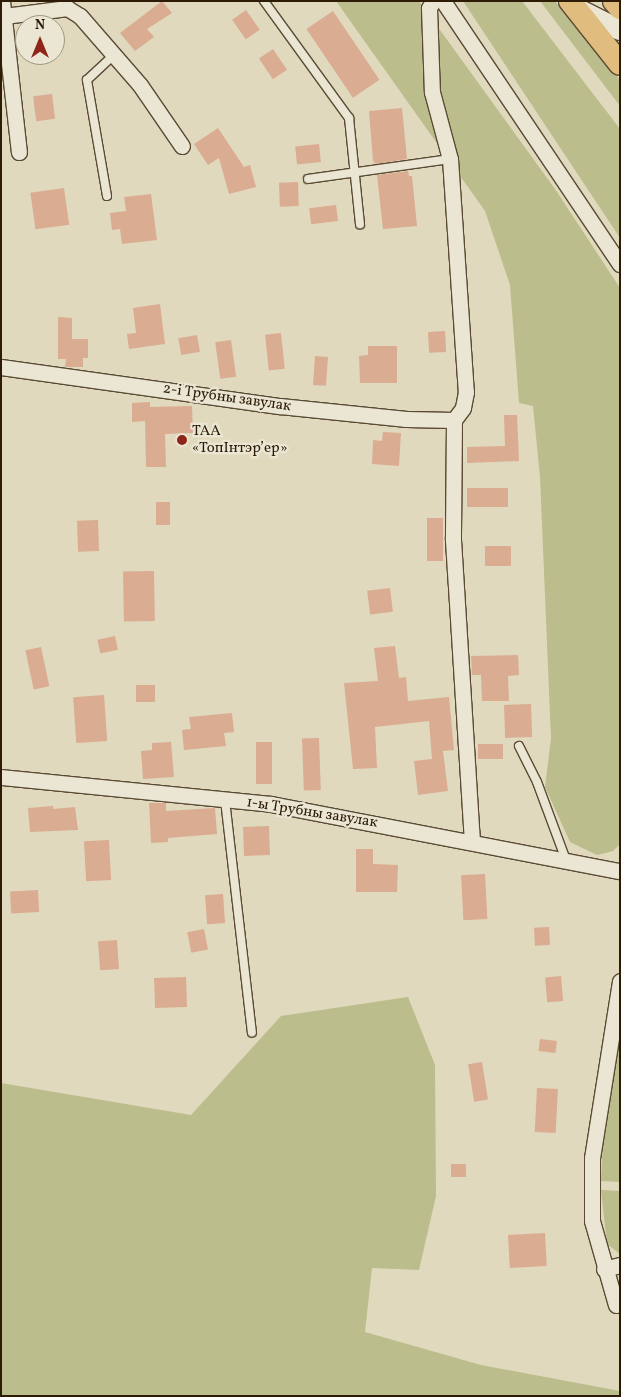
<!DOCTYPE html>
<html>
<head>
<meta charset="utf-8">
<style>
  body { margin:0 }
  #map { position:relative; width:621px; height:1397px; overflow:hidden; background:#e0d9bd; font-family:Vollkorn,serif }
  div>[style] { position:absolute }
  .green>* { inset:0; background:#bbbd8c }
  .building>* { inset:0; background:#daac92; transform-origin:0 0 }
  .roads { filter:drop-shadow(1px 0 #5a4a34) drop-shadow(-1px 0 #5a4a34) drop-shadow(0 1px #5a4a34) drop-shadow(0 -1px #5a4a34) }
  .service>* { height:8px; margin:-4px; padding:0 4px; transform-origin:4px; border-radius:4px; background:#ebe6d4 }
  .minor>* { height:15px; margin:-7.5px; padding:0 7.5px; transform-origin:7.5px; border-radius:7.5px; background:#ebe6d4 }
  .secondary>* { height:20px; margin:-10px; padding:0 10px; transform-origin:10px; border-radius:10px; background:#ebe6d4 }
  .primary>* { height:22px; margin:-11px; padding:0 11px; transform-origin:11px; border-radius:11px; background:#e0bc7e }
  .dots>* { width:14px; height:14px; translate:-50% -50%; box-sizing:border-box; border:2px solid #ebe6d4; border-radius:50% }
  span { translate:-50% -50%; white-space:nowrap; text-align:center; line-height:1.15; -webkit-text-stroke:4.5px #ebe6d4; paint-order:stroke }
  .street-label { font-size:15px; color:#2d1b06 }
  .poi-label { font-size:15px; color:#2d1b06 }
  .left { translate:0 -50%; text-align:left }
  .frame { position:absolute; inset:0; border:2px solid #2d1b06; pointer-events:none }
  .north { position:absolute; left:15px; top:15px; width:50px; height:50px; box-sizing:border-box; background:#ebe6d4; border:1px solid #9f9582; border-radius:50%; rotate:0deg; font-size:14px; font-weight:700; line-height:20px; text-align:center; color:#2d1b06 }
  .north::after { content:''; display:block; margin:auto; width:18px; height:22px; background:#8f2418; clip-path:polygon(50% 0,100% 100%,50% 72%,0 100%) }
</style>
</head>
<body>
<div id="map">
  <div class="green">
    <div style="clip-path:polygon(336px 1px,419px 1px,555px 189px,620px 288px,620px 844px,613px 851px,597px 855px,570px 842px,545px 787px,551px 738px,540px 477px,533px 406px,519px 403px,510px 285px,485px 211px)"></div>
    <div style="clip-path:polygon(463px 1px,522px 1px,620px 129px,620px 238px)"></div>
    <div style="clip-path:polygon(540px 1px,555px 1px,620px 80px,620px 106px)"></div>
    <div style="clip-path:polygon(408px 997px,435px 1065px,436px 1196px,419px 1270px,372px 1268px,365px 1332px,481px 1365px,620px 1391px,620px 1396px,1px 1396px,1px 1083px,191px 1115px,281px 1016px)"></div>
    <div style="clip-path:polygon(620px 1022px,620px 1182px,601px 1181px,604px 1117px)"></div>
    <div style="clip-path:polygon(601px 1190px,620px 1191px,620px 1254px,607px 1244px)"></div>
  </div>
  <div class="building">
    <div style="clip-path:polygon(162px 1px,172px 13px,147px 29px,154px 37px,135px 51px,120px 33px)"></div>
    <div style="left:246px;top:10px;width:24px;height:17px;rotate:55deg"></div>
    <div style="left:333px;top:11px;width:83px;height:32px;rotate:56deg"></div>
    <div style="left:273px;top:49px;width:25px;height:17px;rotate:56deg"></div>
    <div style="left:52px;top:94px;width:25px;height:19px;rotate:83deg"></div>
    <div style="clip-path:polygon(402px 108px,407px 159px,376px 164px,373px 161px,369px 111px)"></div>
    <div style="clip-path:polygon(218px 128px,244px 167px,250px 165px,256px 187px,229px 194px,219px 158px,208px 165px,194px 144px)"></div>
    <div style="left:319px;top:144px;width:18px;height:24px;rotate:84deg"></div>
    <div style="clip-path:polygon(408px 171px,409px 176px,412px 176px,417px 226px,383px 229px,377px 175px)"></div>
    <div style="left:298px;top:182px;width:24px;height:19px;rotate:88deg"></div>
    <div style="left:64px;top:188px;width:37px;height:34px;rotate:82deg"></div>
    <div style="clip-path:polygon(151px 194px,157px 240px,122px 244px,120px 229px,112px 230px,110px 213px,126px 211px,124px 197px)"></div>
    <div style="left:336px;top:205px;width:16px;height:27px;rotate:83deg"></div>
    <div style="clip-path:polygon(160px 304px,165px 344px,129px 349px,127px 334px,136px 333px,133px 308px)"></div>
    <div style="clip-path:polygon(58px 317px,72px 318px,72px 339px,88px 339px,88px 358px,83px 358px,83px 367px,65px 367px,66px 359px,58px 359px)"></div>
    <div style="left:445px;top:331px;width:21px;height:17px;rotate:87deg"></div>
    <div style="left:281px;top:333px;width:36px;height:16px;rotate:84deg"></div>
    <div style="left:197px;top:335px;width:17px;height:19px;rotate:80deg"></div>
    <div style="left:231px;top:340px;width:37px;height:16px;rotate:82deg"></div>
    <div style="clip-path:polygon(368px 346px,397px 346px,397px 383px,360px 383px,359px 356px,368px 355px)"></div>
    <div style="left:315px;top:356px;width:13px;height:29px;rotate:4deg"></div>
    <div style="clip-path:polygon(150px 402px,150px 407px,192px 406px,193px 433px,165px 434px,166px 467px,146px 467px,145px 421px,132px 422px,132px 403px)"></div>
    <div style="clip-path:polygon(504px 415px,517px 415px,519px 461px,467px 463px,467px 447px,505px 446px)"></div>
    <div style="clip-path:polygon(383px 432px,401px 433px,399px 466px,372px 464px,373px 440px,382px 441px)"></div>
    <div style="left:508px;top:488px;width:19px;height:41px;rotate:90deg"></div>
    <div style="left:156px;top:502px;width:14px;height:23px"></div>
    <div style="left:427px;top:518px;width:16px;height:43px"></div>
    <div style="left:98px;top:520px;width:31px;height:21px;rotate:88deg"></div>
    <div style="left:511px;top:546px;width:20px;height:26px;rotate:90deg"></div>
    <div style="left:154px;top:571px;width:50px;height:31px;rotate:89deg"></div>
    <div style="left:390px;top:588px;width:24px;height:23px;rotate:83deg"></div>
    <div style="left:115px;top:636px;width:14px;height:18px;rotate:78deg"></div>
    <div style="clip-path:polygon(395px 646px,399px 678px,406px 677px,408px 701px,449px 697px,454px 750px,443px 751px,448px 791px,418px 795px,414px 761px,432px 759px,429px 721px,375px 727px,377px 768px,353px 769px,344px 683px,378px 681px,374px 648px)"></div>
    <div style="left:41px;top:647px;width:40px;height:16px;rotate:78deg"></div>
    <div style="clip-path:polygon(518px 655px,519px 675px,508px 676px,509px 701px,482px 701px,481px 675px,472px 675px,471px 656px)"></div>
    <div style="left:155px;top:685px;width:17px;height:19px;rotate:90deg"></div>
    <div style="left:104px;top:695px;width:46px;height:31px;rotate:86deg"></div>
    <div style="left:531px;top:704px;width:33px;height:27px;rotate:88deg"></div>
    <div style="clip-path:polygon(232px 713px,234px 732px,224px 733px,226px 746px,184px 750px,182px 730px,191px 729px,189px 717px)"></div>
    <div style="left:319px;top:738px;width:52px;height:17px;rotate:88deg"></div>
    <div style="clip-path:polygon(171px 742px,174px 777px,143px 779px,141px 751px,152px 750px,152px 743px)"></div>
    <div style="left:256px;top:742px;width:16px;height:42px"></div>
    <div style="left:503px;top:744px;width:15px;height:25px;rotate:90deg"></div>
    <div style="clip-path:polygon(149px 803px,166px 803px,166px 811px,215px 808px,217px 834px,168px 838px,168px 842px,151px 843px)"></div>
    <div style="clip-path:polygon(53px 806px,53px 809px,75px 807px,78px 830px,30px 832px,28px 808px)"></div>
    <div style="left:269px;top:826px;width:29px;height:26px;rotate:88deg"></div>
    <div style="left:109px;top:840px;width:40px;height:25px;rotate:87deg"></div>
    <div style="clip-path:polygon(356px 849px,373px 849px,373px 864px,398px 865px,397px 892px,356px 892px)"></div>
    <div style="left:485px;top:874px;width:45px;height:24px;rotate:87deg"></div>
    <div style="left:38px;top:890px;width:22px;height:28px;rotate:87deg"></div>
    <div style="left:223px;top:894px;width:29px;height:18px;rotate:86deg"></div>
    <div style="left:549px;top:927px;width:18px;height:15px;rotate:87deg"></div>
    <div style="left:204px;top:929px;width:21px;height:17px;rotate:79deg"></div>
    <div style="left:117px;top:940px;width:29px;height:19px;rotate:86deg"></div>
    <div style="left:561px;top:976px;width:25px;height:16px;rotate:85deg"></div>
    <div style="left:186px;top:977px;width:30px;height:32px;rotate:88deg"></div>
    <div style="left:540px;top:1039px;width:17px;height:12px;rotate:7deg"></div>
    <div style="left:482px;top:1062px;width:38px;height:14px;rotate:81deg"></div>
    <div style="left:537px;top:1088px;width:21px;height:44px;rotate:3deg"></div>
    <div style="left:451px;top:1164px;width:15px;height:13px"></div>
    <div style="left:545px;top:1233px;width:33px;height:37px;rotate:87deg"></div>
  </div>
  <div class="roads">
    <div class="service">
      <div style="left:264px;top:1px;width:145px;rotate:54deg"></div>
      <div style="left:349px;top:118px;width:107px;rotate:84.1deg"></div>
      <div style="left:308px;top:179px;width:143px;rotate:-8deg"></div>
      <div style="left:107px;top:196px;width:118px;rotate:-99.8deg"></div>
      <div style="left:87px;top:80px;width:35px;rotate:-43deg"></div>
      <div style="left:519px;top:746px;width:40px;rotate:63.4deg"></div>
      <div style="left:537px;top:782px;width:83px;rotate:69.6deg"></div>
      <div style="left:225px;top:800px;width:234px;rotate:83.4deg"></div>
    </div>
    <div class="minor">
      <div style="left:2px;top:1px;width:152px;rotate:83.6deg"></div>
      <div style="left:433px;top:1px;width:8px;rotate:120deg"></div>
      <div style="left:429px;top:8px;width:84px;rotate:88deg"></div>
      <div style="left:432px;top:92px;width:69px;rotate:75deg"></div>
      <div style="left:450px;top:159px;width:234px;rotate:86.1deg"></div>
      <div style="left:466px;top:392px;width:16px;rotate:101deg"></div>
      <div style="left:463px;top:408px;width:15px;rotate:127deg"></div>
      <div style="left:454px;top:420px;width:120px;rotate:90.5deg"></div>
      <div style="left:453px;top:540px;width:301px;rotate:86.4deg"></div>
      <div style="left:443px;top:1px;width:317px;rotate:56.1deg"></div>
      <div style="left:4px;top:16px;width:64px;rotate:-7.2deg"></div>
      <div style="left:67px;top:8px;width:15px;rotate:32deg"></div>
      <div style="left:80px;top:16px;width:91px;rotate:49deg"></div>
      <div style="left:140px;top:85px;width:74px;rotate:55.5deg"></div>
      <div style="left:1px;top:367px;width:282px;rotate:8deg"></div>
      <div style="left:280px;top:406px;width:127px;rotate:5.9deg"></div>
      <div style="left:406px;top:419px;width:48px;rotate:1.2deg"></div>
      <div style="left:1px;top:777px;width:271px;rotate:5.7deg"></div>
      <div style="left:271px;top:804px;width:355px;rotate:10.9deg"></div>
      <div style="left:604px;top:1269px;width:16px;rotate:-14deg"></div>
      <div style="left:616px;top:1305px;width:87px;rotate:-105.9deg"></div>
      <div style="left:592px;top:1221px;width:63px;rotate:-90deg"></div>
      <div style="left:592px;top:1158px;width:179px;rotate:-81deg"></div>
    </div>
    <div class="secondary">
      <div style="left:576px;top:8px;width:49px;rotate:26.6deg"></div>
    </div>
    <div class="primary">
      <div style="left:570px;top:1px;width:80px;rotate:51.6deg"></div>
      <div style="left:614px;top:1px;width:9px;rotate:49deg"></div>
    </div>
  </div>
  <div class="dots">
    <div style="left:182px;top:440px;background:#8f2418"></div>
  </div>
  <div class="street-label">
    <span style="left:227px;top:398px;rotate:8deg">2-і Трубны завулак</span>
    <span style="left:312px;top:813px;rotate:9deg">1-ы Трубны завулак</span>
  </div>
  <div class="poi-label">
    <span class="left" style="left:192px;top:440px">ТАА<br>«ТопІнтэрʼер»</span>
  </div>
  <div class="frame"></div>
  <div class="north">N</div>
</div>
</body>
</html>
